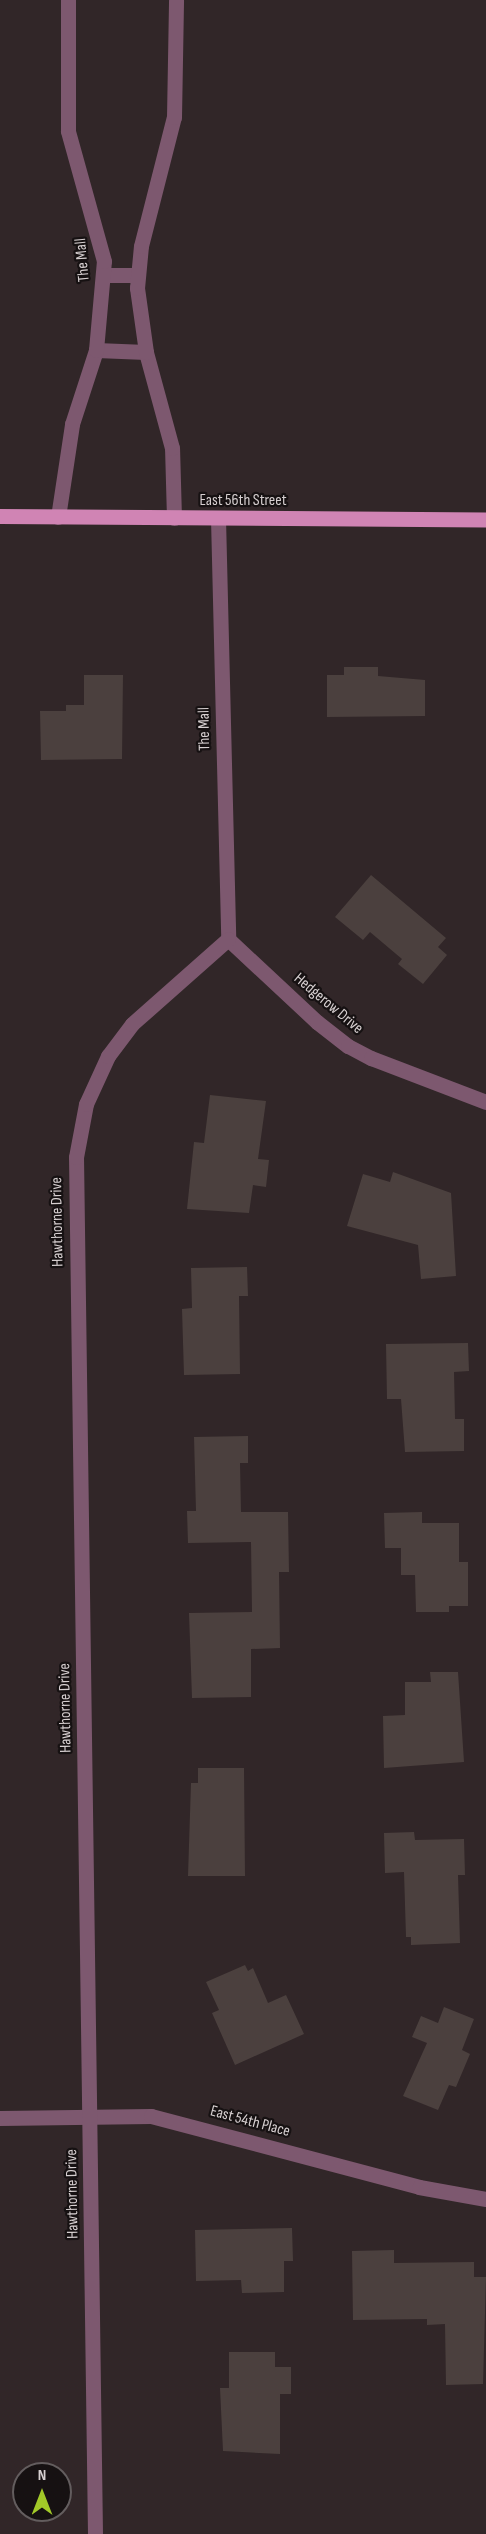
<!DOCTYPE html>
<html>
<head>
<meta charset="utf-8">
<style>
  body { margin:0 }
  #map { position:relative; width:486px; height:2534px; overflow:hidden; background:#312628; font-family:"Sofia Sans Condensed",sans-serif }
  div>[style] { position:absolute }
  .building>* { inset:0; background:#4b403e }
  .minor>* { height:15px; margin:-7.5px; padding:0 7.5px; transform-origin:7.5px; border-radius:7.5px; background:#7d586f }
  .major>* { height:15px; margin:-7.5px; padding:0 7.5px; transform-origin:7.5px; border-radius:7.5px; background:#d084b4 }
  span { translate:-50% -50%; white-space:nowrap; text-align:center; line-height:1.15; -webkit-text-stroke:4.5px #161112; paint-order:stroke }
  .street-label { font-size:16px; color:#d6cfd0 }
  .north { position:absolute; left:12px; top:2462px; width:60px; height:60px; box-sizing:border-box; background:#161112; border:2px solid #635d5e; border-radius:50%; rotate:0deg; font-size:16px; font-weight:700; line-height:24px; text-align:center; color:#d6cfd0 }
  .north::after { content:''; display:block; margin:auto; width:21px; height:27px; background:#a2c928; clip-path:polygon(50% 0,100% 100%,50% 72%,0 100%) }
</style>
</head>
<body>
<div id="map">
  <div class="building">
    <div style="clip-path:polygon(344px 667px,378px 667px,378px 676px,425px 680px,425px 716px,327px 717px,327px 675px,344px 675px)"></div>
    <div style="clip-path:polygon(84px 675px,123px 675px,122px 759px,41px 760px,40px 711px,66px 711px,66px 705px,84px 705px)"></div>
    <div style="clip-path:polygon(371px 875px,446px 938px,438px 947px,447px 955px,423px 984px,398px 964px,402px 959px,370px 932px,363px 940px,335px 917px)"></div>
    <div style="clip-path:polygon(210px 1095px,266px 1101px,258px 1159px,269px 1160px,266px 1187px,253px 1185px,249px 1213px,187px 1209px,194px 1142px,204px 1143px)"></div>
    <div style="clip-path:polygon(393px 1172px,451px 1193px,456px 1276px,421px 1279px,418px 1245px,347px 1226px,363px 1174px,390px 1182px)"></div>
    <div style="clip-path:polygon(247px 1267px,248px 1296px,239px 1296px,240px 1374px,184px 1375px,182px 1309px,192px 1308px,191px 1268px)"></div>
    <div style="clip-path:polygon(468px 1343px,469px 1371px,454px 1372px,455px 1419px,464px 1419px,464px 1451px,405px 1452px,401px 1399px,387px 1399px,386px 1344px)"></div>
    <div style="clip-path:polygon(248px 1436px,248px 1463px,240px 1463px,241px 1512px,288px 1512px,289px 1572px,279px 1572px,280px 1648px,251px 1649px,251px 1697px,192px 1698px,189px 1613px,252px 1612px,251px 1542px,188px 1543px,187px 1511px,196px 1511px,194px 1437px)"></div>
    <div style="clip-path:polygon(422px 1512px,422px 1523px,459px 1523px,459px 1562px,468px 1562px,468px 1606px,449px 1606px,449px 1612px,416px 1612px,415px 1575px,401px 1575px,401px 1548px,385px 1548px,384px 1513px)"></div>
    <div style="clip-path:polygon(430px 1672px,458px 1672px,464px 1762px,384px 1768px,383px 1716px,405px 1715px,405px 1682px,431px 1682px)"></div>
    <div style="clip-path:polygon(198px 1768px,244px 1768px,245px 1876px,188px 1876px,191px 1783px,198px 1783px)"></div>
    <div style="clip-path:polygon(414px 1832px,415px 1840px,464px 1839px,465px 1875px,458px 1875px,460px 1943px,411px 1945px,411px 1937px,406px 1937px,404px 1872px,385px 1873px,384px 1833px)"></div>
    <div style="clip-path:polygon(245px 1965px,248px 1971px,253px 1968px,268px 2003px,286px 1995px,304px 2034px,235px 2065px,212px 2013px,219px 2010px,206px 1982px)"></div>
    <div style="clip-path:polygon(444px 2007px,474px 2019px,462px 2050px,470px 2054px,456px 2087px,449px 2085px,438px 2110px,403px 2096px,427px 2043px,412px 2037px,421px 2016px,438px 2023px)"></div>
    <div style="clip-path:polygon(292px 2228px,293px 2261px,284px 2261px,284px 2292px,242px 2293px,241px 2280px,196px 2281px,195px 2230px)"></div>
    <div style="clip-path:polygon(394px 2250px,394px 2263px,474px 2262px,474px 2277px,486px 2277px,483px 2384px,446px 2385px,445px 2324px,427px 2325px,427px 2319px,353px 2320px,352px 2251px)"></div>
    <div style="clip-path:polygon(229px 2352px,275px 2352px,275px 2367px,291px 2367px,291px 2394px,280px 2394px,280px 2454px,223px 2451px,220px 2388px,229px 2388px)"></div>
  </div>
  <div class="minor">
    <div style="left:104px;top:275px;width:34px"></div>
    <div style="left:96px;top:350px;width:50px;rotate:2.3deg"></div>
    <div style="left:58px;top:517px;width:94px;rotate:-81.4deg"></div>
    <div style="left:72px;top:424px;width:78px;rotate:-72deg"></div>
    <div style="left:96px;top:350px;width:89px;rotate:-84.9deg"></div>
    <div style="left:104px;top:261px;width:135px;rotate:-105.5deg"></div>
    <div style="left:68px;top:131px;width:131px;rotate:-90deg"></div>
    <div style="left:174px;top:518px;width:70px;rotate:-91.6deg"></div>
    <div style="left:172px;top:448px;width:99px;rotate:-105.2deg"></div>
    <div style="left:146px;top:352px;width:65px;rotate:-98deg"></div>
    <div style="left:137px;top:288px;width:42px;rotate:-84.6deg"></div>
    <div style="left:141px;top:246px;width:133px;rotate:-75.7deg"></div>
    <div style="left:174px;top:117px;width:117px;rotate:-89deg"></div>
    <div style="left:218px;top:518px;width:421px;rotate:88.6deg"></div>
    <div style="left:228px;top:939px;width:122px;rotate:43deg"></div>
    <div style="left:317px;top:1022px;width:39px;rotate:38deg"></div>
    <div style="left:348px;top:1046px;width:26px;rotate:28deg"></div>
    <div style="left:371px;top:1058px;width:123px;rotate:20.9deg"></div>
    <div style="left:0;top:2118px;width:151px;rotate:-0.8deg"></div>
    <div style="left:151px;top:2116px;width:277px;rotate:14.8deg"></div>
    <div style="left:419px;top:2187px;width:68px;rotate:10.2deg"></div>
    <div style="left:95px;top:2534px;width:1377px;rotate:-90.79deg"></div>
    <div style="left:76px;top:1157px;width:54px;rotate:-79.3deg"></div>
    <div style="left:86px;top:1104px;width:53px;rotate:-65.4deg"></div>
    <div style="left:108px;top:1056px;width:40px;rotate:-53deg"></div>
    <div style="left:132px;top:1024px;width:128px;rotate:-41.5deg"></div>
  </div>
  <div class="major">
    <div style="left:0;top:516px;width:486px;rotate:0.4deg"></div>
  </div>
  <div class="street-label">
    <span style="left:83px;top:260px;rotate:-95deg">The Mall</span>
    <span style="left:243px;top:501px">East 56th Street</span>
    <span style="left:205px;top:729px;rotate:-91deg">The Mall</span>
    <span style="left:328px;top:1004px;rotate:40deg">Hedgerow Drive</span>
    <span style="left:58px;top:1222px;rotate:-91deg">Hawthorne Drive</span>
    <span style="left:66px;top:1708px;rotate:-91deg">Hawthorne Drive</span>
    <span style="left:250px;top:2122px;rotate:15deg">East 54th Place</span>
    <span style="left:73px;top:2194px;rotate:-91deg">Hawthorne Drive</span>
  </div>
  <div class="north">N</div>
</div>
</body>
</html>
